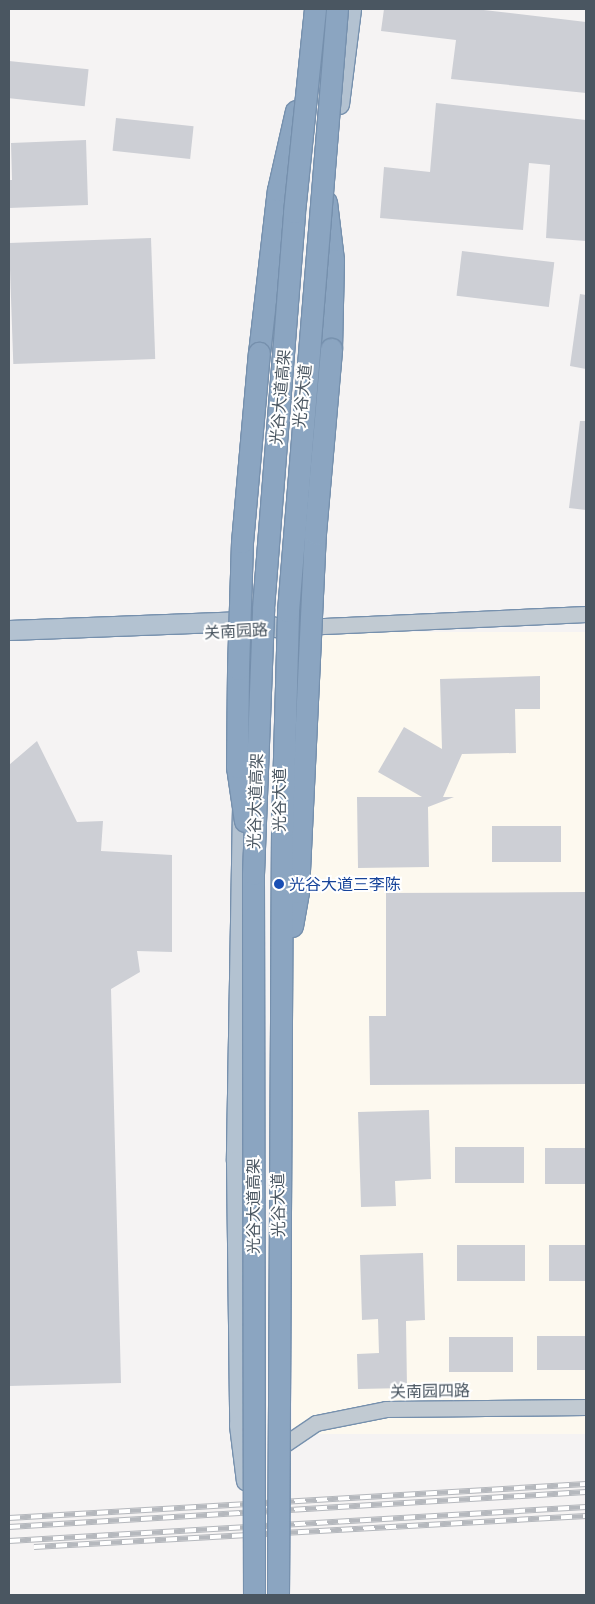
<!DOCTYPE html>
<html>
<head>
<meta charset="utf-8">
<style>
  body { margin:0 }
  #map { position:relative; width:595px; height:1604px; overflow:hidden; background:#f5f3f3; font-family:"Exo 2","Noto Sans SC",sans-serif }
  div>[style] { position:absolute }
  .commercial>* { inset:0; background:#fdf9ef; transform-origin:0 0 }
  .building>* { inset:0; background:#cdcfd5; transform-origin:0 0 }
  .roads { filter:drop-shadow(1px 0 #7690ad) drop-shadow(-1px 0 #7690ad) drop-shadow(0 1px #7690ad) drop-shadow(0 -1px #7690ad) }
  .minor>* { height:15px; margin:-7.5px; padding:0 7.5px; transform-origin:7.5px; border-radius:7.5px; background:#c1cad2 }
  .major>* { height:19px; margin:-9.5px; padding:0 9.5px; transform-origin:9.5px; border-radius:9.5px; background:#b3c2d1 }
  .highway>* { height:21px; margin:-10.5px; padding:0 10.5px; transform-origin:10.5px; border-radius:10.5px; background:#8ba5c1 }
  .rail>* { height:5.5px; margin-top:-2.75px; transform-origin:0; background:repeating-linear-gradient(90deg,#fff 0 11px,#b5b8bd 0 22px); box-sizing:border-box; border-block:1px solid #b5b8bd }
  .bridges { filter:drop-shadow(1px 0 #7690ad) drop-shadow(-1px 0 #7690ad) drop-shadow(0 1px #7690ad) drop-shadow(0 -1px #7690ad) }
  .highway-bridge>* { height:21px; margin:-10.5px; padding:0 10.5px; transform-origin:10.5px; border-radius:10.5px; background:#8ba5c1 }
  .dots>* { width:14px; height:14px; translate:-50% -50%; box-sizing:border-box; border:2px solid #fff; border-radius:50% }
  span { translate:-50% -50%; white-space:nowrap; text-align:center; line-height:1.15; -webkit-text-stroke:4px #fff; paint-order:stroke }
  .street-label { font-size:16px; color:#4a5661 }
  .transit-label { font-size:16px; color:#164399 }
  .left { translate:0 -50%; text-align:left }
  .frame { position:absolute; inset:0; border:10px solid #4a5661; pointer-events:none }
</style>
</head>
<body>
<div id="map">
  <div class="commercial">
    <div style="left:586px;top:632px;width:802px;height:294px;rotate:90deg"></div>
  </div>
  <div class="building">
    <div style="clip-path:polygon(384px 9px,475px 9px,586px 22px,586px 93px,451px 79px,456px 40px,381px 31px)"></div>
    <div style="left:9px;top:61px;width:80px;height:37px;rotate:6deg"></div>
    <div style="clip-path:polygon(436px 103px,586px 120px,586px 241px,546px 238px,550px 165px,529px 163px,523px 230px,380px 218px,384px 167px,430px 172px)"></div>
    <div style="left:116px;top:118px;width:78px;height:33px;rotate:6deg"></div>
    <div style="clip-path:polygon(86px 140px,88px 205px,9px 208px,9px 180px,12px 180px,11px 143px)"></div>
    <div style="left:151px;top:238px;width:121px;height:142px;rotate:88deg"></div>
    <div style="left:462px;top:251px;width:93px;height:45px;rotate:7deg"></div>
    <div style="clip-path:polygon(580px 294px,586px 295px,586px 369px,570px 366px)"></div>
    <div style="clip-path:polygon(580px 421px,586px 421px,586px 510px,569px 508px)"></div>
    <div style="clip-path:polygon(540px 676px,540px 709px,515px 709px,516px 753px,462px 754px,443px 797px,454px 797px,428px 807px,429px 867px,358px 868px,357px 797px,422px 797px,378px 772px,404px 727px,442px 749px,440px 679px)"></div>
    <div style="clip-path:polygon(37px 741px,77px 822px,103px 821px,101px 851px,172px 855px,172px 952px,137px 951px,140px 972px,111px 989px,121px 1383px,9px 1386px,9px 765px)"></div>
    <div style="left:492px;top:826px;width:69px;height:36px"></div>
    <div style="clip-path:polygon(586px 892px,586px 1084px,370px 1085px,369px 1016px,386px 1016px,386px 893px)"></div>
    <div style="clip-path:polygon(429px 1110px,431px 1179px,395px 1181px,396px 1206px,361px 1207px,358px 1112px)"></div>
    <div style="left:455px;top:1147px;width:69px;height:36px"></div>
    <div style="left:545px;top:1148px;width:41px;height:36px"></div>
    <div style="left:457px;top:1245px;width:68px;height:36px"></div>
    <div style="left:549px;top:1245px;width:37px;height:36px"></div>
    <div style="clip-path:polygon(423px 1253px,425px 1320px,406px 1321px,407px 1388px,358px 1389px,357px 1354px,379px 1353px,378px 1319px,362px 1320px,360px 1255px)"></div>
    <div style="left:537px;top:1336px;width:49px;height:34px"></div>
    <div style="left:449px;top:1337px;width:64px;height:35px"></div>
  </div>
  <div class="roads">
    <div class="minor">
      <div style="left:302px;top:627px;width:284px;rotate:-2.6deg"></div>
      <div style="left:282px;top:1446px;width:41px;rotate:-34.1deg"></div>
      <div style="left:316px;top:1423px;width:71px;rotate:-11.3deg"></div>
      <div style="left:386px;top:1409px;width:200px;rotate:-0.6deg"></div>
    </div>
    <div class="major">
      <div style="left:339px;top:104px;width:96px;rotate:-82.8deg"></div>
      <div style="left:9px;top:630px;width:236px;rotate:-2.2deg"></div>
      <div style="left:245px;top:621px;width:37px;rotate:11deg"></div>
      <div style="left:242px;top:807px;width:354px;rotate:91deg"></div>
      <div style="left:236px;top:1161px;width:264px;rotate:89.3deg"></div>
      <div style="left:239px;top:1425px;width:56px;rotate:82.9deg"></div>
    </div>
    <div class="highway">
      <div style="left:326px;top:202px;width:58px;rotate:83.1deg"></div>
      <div style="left:333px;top:260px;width:89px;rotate:91.3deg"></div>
      <div style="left:259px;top:353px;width:164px;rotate:-83.4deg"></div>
      <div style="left:278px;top:190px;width:81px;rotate:-77.2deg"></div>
    </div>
  </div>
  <div class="rail">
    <div style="left:9px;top:1518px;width:578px;rotate:-3.37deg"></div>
    <div style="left:9px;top:1527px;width:578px;rotate:-3.47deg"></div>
    <div style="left:9px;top:1541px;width:578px;rotate:-3.37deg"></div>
    <div style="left:34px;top:1547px;width:553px;rotate:-3.21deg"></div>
  </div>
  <div class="bridges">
    <div class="highway-bridge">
      <div style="left:245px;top:821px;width:55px;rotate:-98.4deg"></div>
      <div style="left:237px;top:767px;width:98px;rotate:-89.4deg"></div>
      <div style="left:238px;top:669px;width:127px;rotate:-88.2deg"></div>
      <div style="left:242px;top:542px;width:190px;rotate:-84.9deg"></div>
      <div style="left:292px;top:926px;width:35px;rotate:-80deg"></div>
      <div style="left:298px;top:892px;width:359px;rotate:-87.3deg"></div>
      <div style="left:315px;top:533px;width:185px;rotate:-85deg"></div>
      <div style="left:254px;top:1595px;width:721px;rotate:-90.08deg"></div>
      <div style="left:253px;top:874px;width:266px;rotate:-87.8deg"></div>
      <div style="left:263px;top:608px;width:397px;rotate:-85.5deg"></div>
      <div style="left:294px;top:212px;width:204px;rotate:-84.1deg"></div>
      <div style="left:278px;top:1595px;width:766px;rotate:-89.7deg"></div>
      <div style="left:282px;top:829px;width:218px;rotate:-88.4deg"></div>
      <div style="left:288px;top:611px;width:604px;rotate:-85.35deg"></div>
    </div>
  </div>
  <div class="dots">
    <div style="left:279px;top:884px;background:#1a4fb4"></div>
  </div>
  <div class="street-label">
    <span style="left:302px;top:396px;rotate:-84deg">光谷大道</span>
    <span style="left:280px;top:397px;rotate:-85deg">光谷大道高架</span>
    <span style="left:236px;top:631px;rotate:-3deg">关南园路</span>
    <span style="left:279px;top:800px;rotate:-90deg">光谷大道</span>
    <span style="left:255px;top:801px;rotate:-88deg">光谷大道高架</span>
    <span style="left:278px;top:1205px;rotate:-91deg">光谷大道</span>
    <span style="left:253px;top:1206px;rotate:-90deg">光谷大道高架</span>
    <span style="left:430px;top:1391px;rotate:-1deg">关南园四路</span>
  </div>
  <div class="transit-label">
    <span class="left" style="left:289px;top:884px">光谷大道三李陈</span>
  </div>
  <div class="frame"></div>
</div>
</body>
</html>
